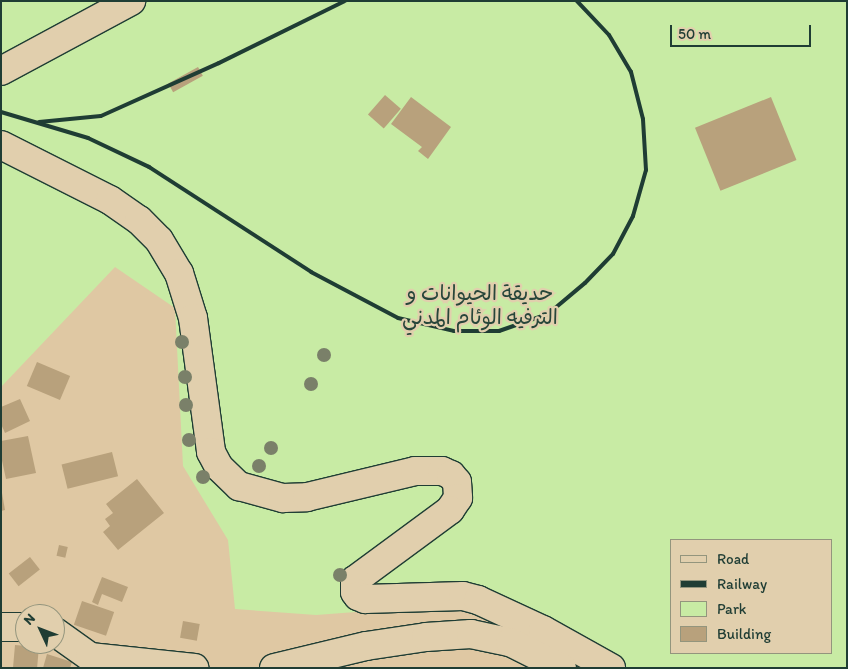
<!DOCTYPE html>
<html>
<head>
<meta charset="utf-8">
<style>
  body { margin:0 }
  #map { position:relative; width:848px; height:669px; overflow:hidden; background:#dfc8a3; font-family:Itim,"Playpen Sans Arabic",sans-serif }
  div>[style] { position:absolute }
  .green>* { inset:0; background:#c8eba4 }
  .building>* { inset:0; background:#b8a17c; transform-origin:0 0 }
  .roads { filter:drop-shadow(1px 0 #1f3d34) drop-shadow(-1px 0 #1f3d34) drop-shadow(0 1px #1f3d34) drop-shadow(0 -1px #1f3d34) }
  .minor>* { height:28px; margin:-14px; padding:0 14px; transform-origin:14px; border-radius:14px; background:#e1cfad }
  .rail>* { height:4px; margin:-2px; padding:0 2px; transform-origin:2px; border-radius:2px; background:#1f3d34 }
  .trees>* { width:14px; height:14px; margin:-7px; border-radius:50%; background:#7a8069 }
  span { translate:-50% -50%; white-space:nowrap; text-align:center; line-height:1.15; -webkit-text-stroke:4.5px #e1cfad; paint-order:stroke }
  .park-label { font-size:21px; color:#27463a }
  .frame { position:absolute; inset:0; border:2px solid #1f3d34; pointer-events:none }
  .legend { position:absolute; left:670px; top:539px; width:162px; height:115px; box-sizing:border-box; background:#e1cfad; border:1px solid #93957d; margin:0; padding:6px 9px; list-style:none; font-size:15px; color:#1f3d34 }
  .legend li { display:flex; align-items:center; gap:10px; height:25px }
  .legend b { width:25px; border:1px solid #93957d }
  .north { position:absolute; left:15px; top:604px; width:50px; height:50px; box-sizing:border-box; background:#e1cfad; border:1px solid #93957d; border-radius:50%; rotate:313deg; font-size:14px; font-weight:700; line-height:20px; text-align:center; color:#1f3d34 }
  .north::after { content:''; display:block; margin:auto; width:18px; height:22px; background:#1f3d34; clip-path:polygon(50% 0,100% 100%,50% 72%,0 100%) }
  .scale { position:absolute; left:670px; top:25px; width:141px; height:22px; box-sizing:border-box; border:2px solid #1f3d34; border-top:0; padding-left:6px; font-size:15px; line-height:18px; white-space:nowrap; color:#1f3d34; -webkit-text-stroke:4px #e1cfad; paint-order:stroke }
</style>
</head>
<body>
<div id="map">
  <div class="green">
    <div style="clip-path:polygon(evenodd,1px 1px,847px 1px,847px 668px,588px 668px,485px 616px,462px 609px,369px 611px,316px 615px,235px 609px,228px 540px,183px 466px,175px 308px,115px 267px,1px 387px,1px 1px,672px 540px,832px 540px,832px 653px,672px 653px,672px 540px)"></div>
  </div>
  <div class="building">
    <div style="left:198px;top:67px;width:10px;height:34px;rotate:61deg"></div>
    <div style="left:385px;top:95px;width:21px;height:26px;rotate:41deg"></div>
    <div style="clip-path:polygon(411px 97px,451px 127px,428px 159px,418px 151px,422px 147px,391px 124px)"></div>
    <div style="left:771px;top:97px;width:68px;height:82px;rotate:68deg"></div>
    <div style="left:37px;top:362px;width:36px;height:26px;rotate:23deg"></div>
    <div style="clip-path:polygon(20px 399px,30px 421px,5px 433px,1px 424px,1px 407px)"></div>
    <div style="clip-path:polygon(28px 436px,36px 473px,6px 479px,1px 456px,1px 441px)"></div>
    <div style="left:112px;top:452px;width:25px;height:52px;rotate:76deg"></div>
    <div style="clip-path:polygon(137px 479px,164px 513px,118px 550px,103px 532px,110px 526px,105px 519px,113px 513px,106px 504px)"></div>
    <div style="clip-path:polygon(2px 493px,5px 510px,1px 511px,1px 494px)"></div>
    <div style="left:59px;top:545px;width:9px;height:11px;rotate:13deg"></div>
    <div style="left:30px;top:557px;width:16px;height:27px;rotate:52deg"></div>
    <div style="clip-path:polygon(102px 577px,128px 587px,122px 602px,102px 594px,98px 605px,92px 602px)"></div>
    <div style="left:82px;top:601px;width:34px;height:25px;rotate:19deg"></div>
    <div style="left:183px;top:621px;width:17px;height:17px;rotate:10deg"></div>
    <div style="left:15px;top:645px;width:24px;height:22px;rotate:5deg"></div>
    <div style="clip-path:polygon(47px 654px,72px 662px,70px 668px,43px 668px)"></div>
  </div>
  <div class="roads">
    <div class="minor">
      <div style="left:1px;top:71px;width:148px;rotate:-28.3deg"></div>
      <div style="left:1px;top:145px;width:122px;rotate:26.8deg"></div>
      <div style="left:110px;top:200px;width:35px;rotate:35deg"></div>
      <div style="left:139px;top:220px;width:28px;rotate:45deg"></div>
      <div style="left:159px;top:240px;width:39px;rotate:59deg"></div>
      <div style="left:179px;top:273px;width:47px;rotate:72.7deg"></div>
      <div style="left:193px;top:318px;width:135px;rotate:82.3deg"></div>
      <div style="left:211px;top:452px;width:17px;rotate:62deg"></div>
      <div style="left:219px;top:467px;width:28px;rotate:44deg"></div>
      <div style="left:239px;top:486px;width:46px;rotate:15.3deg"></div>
      <div style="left:283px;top:498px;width:24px;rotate:-2deg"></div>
      <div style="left:307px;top:497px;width:111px;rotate:-13.5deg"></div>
      <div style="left:415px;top:471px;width:27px"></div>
      <div style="left:442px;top:471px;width:10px;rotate:24deg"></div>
      <div style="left:451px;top:475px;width:9px;rotate:49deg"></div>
      <div style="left:457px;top:482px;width:16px;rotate:86deg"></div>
      <div style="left:458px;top:498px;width:14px;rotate:124deg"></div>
      <div style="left:450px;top:510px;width:118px;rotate:143.6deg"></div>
      <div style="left:355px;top:580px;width:12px;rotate:90deg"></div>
      <div style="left:355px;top:592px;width:5px;rotate:53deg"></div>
      <div style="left:358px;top:596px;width:8px;rotate:23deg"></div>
      <div style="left:365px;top:599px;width:98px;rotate:-1.8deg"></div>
      <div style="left:463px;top:596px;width:16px;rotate:15deg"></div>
      <div style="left:478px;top:600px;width:72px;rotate:24.8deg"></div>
      <div style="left:543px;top:630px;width:78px;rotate:29.2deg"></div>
      <div style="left:1px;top:627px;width:24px"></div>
      <div style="left:55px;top:632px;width:43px;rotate:35.5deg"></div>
      <div style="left:90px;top:657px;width:105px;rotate:6deg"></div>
      <div style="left:274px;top:668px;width:95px;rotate:-13.4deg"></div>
      <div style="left:366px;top:646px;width:61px;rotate:-8.5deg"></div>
      <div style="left:426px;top:637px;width:45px;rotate:-3.8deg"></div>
      <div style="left:471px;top:634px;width:40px;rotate:12deg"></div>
      <div style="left:510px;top:642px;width:58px;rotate:26.6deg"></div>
    </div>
  </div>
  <div class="rail">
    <div style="left:1px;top:112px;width:91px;rotate:16.6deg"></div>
    <div style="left:88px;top:138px;width:68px;rotate:25.4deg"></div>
    <div style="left:149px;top:167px;width:193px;rotate:32.9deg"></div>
    <div style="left:311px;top:272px;width:98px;rotate:27.9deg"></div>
    <div style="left:398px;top:318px;width:57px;rotate:13.1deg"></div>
    <div style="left:454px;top:331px;width:45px"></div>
    <div style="left:499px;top:331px;width:52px;rotate:-19.1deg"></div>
    <div style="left:548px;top:314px;width:48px;rotate:-40deg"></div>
    <div style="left:585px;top:283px;width:40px;rotate:-46deg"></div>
    <div style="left:613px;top:254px;width:43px;rotate:-62.2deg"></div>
    <div style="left:633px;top:216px;width:48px;rotate:-74.2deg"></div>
    <div style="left:646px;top:170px;width:51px;rotate:-93.4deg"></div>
    <div style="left:643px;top:119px;width:49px;rotate:-104.3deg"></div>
    <div style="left:631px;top:72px;width:43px;rotate:-120.7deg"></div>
    <div style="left:609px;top:35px;width:47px;rotate:-133.3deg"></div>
    <div style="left:39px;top:122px;width:62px;rotate:-5.5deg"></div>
    <div style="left:101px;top:116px;width:129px;rotate:-24.2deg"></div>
    <div style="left:219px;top:63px;width:140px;rotate:-26.2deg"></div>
  </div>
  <div class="trees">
    <div style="left:182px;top:342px"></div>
    <div style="left:324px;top:355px"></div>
    <div style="left:185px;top:377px"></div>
    <div style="left:311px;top:384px"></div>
    <div style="left:186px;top:405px"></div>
    <div style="left:189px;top:440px"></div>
    <div style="left:271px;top:448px"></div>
    <div style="left:259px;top:466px"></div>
    <div style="left:203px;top:477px"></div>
    <div style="left:340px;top:575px"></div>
  </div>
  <div class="park-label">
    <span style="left:480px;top:305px">حديقة الحيوانات و<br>الترفيه الوئام المدني</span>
  </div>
  <div class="frame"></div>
  <ul class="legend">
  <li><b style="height:6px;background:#e1cfad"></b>Road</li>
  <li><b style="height:6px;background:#1f3d34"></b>Railway</li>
  <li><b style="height:14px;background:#c8eba4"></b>Park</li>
  <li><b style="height:14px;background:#b8a17c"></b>Building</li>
  </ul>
  <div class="north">N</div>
  <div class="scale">50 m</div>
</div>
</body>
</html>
